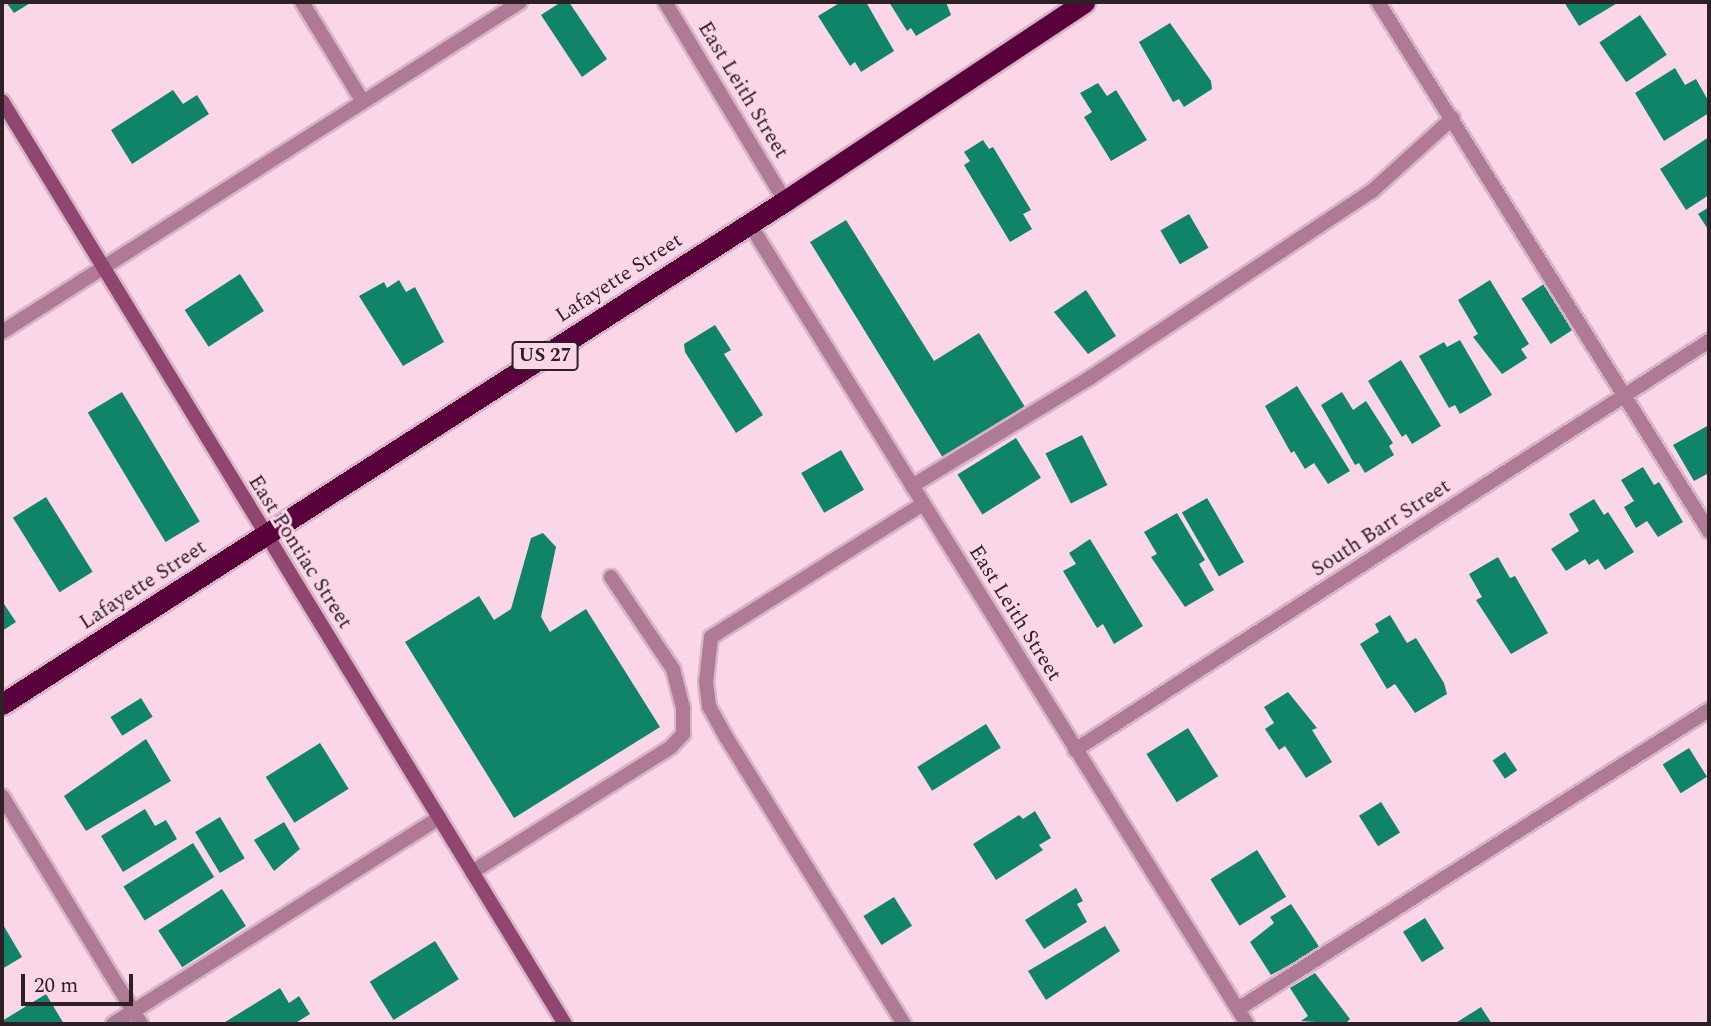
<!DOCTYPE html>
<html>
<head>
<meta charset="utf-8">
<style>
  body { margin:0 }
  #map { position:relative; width:1711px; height:1026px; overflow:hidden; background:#fbd6e8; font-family:Spectral,serif }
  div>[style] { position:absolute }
  .building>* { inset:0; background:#0f8468; transform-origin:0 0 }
  .roads { filter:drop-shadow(2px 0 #d6b5c5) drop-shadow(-2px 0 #d6b5c5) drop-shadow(0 2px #d6b5c5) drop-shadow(0 -2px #d6b5c5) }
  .lane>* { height:14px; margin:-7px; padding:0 7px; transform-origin:7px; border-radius:7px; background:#ae7a95 }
  .street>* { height:14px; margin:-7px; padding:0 7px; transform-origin:7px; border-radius:7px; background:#ae7a95 }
  .secondary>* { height:14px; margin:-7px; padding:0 7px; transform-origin:7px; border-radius:7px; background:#904670 }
  .highway>* { height:21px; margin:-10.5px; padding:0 10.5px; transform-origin:10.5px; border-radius:10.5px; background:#59003c }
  span { translate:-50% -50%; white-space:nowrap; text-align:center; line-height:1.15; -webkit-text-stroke:6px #fbd6e8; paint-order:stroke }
  .shield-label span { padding:2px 5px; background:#fbd6e8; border:2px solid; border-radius:5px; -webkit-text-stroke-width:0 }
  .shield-label { font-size:19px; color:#2d2027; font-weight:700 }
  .street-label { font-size:21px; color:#2d2027 }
  .frame { position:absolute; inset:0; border:4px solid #2d2027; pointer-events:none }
  .scale { position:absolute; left:21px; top:974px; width:112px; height:32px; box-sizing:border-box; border:4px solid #2d2027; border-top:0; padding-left:9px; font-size:21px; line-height:24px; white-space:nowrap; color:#2d2027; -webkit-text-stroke:5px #fbd6e8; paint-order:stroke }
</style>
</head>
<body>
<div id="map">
  <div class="building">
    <div style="clip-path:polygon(6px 2px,32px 2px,14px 13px)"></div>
    <div style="clip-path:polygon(561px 2px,569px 2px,607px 59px,582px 77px,541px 15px)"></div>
    <div style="clip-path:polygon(841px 2px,866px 2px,894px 51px,861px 72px,855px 62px,850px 66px,818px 16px)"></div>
    <div style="clip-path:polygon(889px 2px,946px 2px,951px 15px,916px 36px,911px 28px,907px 31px)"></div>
    <div style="clip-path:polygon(1564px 2px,1619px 2px,1579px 26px)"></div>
    <div style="left:1640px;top:15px;width:48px;height:49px;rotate:56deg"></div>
    <div style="clip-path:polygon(1170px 23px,1211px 81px,1212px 89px,1184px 107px,1179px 99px,1173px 102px,1139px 42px)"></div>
    <div style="clip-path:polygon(1675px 68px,1685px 85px,1696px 79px,1709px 102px,1709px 113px,1664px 141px,1635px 93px)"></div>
    <div style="clip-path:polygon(1098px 83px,1107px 96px,1116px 90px,1147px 140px,1111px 161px,1084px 117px,1092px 112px,1080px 93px)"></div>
    <div style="clip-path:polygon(173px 90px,183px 104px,197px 95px,209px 114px,132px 164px,111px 130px)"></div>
    <div style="clip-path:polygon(1709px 137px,1709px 195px,1686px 210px,1660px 169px)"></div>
    <div style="clip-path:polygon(983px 140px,989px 149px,993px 147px,1031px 210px,1023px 214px,1032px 229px,1010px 242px,964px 165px,970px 161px,964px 152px)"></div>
    <div style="clip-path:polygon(1709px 207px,1709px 231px,1698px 214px)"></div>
    <div style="left:1189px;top:214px;width:39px;height:33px;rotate:60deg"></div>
    <div style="clip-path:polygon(846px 220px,934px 361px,979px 333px,1025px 407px,943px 458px,810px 242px)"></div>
    <div style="left:240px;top:274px;width:44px;height:66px;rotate:57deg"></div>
    <div style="clip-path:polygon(399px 280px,406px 292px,415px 287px,444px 342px,403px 366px,359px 296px,384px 282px,387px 288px)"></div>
    <div style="clip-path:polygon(1490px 280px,1529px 344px,1521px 349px,1527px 358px,1502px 374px,1473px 337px,1478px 334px,1458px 300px)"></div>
    <div style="left:1544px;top:284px;width:54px;height:27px;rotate:57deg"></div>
    <div style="clip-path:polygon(1086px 290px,1116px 336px,1088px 354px,1054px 312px)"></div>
    <div style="clip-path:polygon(715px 325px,731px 350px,724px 354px,763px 415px,736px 433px,685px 352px,684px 344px)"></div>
    <div style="clip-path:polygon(1460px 340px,1492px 395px,1460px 414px,1455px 405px,1449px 408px,1419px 356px,1444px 342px,1447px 347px)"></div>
    <div style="clip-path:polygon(1401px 360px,1441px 426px,1412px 444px,1406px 434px,1402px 437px,1368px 381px)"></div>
    <div style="clip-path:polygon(1297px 386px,1350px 471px,1328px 484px,1314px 463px,1305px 469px,1294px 451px,1291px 453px,1265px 406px)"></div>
    <div style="left:122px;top:392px;width:151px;height:40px;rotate:59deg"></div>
    <div style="clip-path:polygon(1342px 392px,1353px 410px,1366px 401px,1393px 443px,1389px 446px,1394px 455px,1365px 473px,1359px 463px,1355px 465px,1321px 405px)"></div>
    <div style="clip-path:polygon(1709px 425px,1709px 473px,1694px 481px,1673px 445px)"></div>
    <div style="left:1082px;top:435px;width:56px;height:41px;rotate:63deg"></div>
    <div style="left:1016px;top:438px;width:47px;height:69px;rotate:58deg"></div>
    <div style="left:841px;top:450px;width:46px;height:46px;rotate:60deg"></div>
    <div style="clip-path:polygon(1643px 467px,1654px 485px,1659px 482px,1683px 522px,1658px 537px,1647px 521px,1636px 528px,1624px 507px,1634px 501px,1621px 480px)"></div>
    <div style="left:46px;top:497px;width:88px;height:39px;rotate:58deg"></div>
    <div style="left:1207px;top:498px;width:74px;height:29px;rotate:60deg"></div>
    <div style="clip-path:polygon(1594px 499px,1604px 515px,1608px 512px,1634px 552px,1605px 570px,1598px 559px,1589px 565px,1585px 559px,1566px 571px,1551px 549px,1579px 531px,1569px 514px)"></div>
    <div style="clip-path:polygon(1177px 513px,1205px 560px,1199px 564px,1214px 590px,1185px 607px,1151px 557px,1157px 554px,1144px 532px)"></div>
    <div style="clip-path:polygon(543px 533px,556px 547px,541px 617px,550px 632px,586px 609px,660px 727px,514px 818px,405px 642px,479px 596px,494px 620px,511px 609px,531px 538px)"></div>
    <div style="clip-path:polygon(1090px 539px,1143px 626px,1114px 644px,1103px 624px,1097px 628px,1063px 571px,1076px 564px,1069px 553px)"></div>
    <div style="clip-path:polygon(1498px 557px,1510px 578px,1515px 576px,1548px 633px,1511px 654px,1476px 600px,1482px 597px,1469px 574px)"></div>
    <div style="clip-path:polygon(2px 601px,16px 622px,2px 631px)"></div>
    <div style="clip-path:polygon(1390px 615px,1407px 643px,1416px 638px,1444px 683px,1447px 694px,1415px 713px,1395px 684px,1387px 689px,1360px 644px,1379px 632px,1375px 624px)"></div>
    <div style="clip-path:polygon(1288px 692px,1317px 728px,1312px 730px,1332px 762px,1306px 778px,1285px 746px,1279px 750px,1265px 729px,1274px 723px,1264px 707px)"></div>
    <div style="left:141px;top:698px;width:22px;height:36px;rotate:58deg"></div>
    <div style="left:986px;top:724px;width:28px;height:81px;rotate:58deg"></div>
    <div style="left:1188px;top:728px;width:57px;height:49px;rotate:58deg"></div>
    <div style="clip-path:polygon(146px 739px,171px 781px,86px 831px,64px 796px)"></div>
    <div style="left:320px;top:743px;width:54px;height:64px;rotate:58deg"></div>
    <div style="left:1689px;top:748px;width:34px;height:31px;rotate:58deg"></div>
    <div style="left:1505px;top:752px;width:22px;height:15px;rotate:56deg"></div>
    <div style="left:1381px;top:802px;width:36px;height:26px;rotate:58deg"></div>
    <div style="clip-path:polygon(145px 809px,155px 826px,166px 820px,177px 839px,123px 872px,101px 836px)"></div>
    <div style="clip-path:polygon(1035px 811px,1051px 838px,1039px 845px,1043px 850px,996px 880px,973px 844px,1019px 815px,1023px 819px)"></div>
    <div style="left:220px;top:817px;width:48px;height:29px;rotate:59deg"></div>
    <div style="clip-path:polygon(284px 822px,300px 849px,274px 871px,254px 840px)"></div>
    <div style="left:193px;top:843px;width:40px;height:82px;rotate:58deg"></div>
    <div style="left:1257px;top:850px;width:55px;height:55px;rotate:58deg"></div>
    <div style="clip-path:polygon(1076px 888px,1083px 901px,1077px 904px,1087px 922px,1044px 949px,1025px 920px)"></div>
    <div style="left:222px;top:889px;width:44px;height:76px;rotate:57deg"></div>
    <div style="left:894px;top:897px;width:34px;height:36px;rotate:58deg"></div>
    <div style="clip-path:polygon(1291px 904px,1320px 948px,1271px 975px,1250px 942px,1274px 923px,1270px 917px)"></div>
    <div style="left:1425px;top:918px;width:36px;height:26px;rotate:58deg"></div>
    <div style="clip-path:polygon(2px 923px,22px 957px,2px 969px)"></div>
    <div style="clip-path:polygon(1105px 926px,1120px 951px,1046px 1000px,1028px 971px)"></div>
    <div style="left:435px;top:941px;width:45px;height:77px;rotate:58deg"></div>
    <div style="clip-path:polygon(1315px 973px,1350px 1019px,1345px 1024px,1301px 1021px,1308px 1016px,1290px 988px)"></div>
    <div style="clip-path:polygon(280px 988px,289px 1003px,299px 996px,310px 1014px,294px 1024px,222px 1024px)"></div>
    <div style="clip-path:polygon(46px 994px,64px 1024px,2px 1024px,2px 1021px)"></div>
    <div style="clip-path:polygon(1481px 1007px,1492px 1024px,1454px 1024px)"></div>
  </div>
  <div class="roads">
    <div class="lane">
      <div style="left:302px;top:2px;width:117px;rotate:58.6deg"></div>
      <div style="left:1378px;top:2px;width:624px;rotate:57.97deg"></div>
      <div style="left:2px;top:332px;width:614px;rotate:-32.5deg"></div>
      <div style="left:912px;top:486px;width:210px;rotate:-31.3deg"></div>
      <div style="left:1091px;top:377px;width:336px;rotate:-33.5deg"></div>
      <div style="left:1371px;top:192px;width:110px;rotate:-42.1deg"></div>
      <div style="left:472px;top:872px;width:235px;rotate:-32.1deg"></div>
      <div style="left:671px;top:747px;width:18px;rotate:-47deg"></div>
      <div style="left:683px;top:734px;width:26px;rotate:-90deg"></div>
      <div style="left:683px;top:708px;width:40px;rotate:-104.4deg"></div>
      <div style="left:673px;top:669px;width:111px;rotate:-124deg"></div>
      <div style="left:1238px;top:1009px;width:558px;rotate:-32.41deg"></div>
      <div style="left:113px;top:1024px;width:386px;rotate:-32.3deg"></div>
      <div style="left:904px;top:1024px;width:338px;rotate:-121.8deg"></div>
      <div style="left:726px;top:737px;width:35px;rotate:-119deg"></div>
      <div style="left:709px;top:706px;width:24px;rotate:-97deg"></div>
      <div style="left:706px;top:682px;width:45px;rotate:-83.7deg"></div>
      <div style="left:711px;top:637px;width:250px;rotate:-32.1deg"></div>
    </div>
    <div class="street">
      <div style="left:665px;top:2px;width:232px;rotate:58.9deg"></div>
      <div style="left:749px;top:223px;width:943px;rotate:58.13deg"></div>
      <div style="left:1075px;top:750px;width:754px;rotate:-32.83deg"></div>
      <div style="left:2px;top:796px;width:267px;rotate:58.6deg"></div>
    </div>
    <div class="secondary">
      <div style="left:2px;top:101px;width:1081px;rotate:58.62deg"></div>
    </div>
    <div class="highway">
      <div style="left:2px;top:704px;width:931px;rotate:-32.72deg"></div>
      <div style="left:785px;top:201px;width:359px;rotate:-33.6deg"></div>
    </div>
  </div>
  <div class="shield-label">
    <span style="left:545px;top:356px">US 27</span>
  </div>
  <div class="street-label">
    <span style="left:743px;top:90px;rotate:59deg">East Leith Street</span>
    <span style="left:619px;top:278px;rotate:-33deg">Lafayette Street</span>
    <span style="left:1381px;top:528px;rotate:-33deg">South Barr Street</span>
    <span style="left:300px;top:552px;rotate:58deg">East Pontiac Street</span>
    <span style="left:143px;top:585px;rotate:-33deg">Lafayette Street</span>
    <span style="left:1015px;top:613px;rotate:58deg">East Leith Street</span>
  </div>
  <div class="frame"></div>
  <div class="scale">20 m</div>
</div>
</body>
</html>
